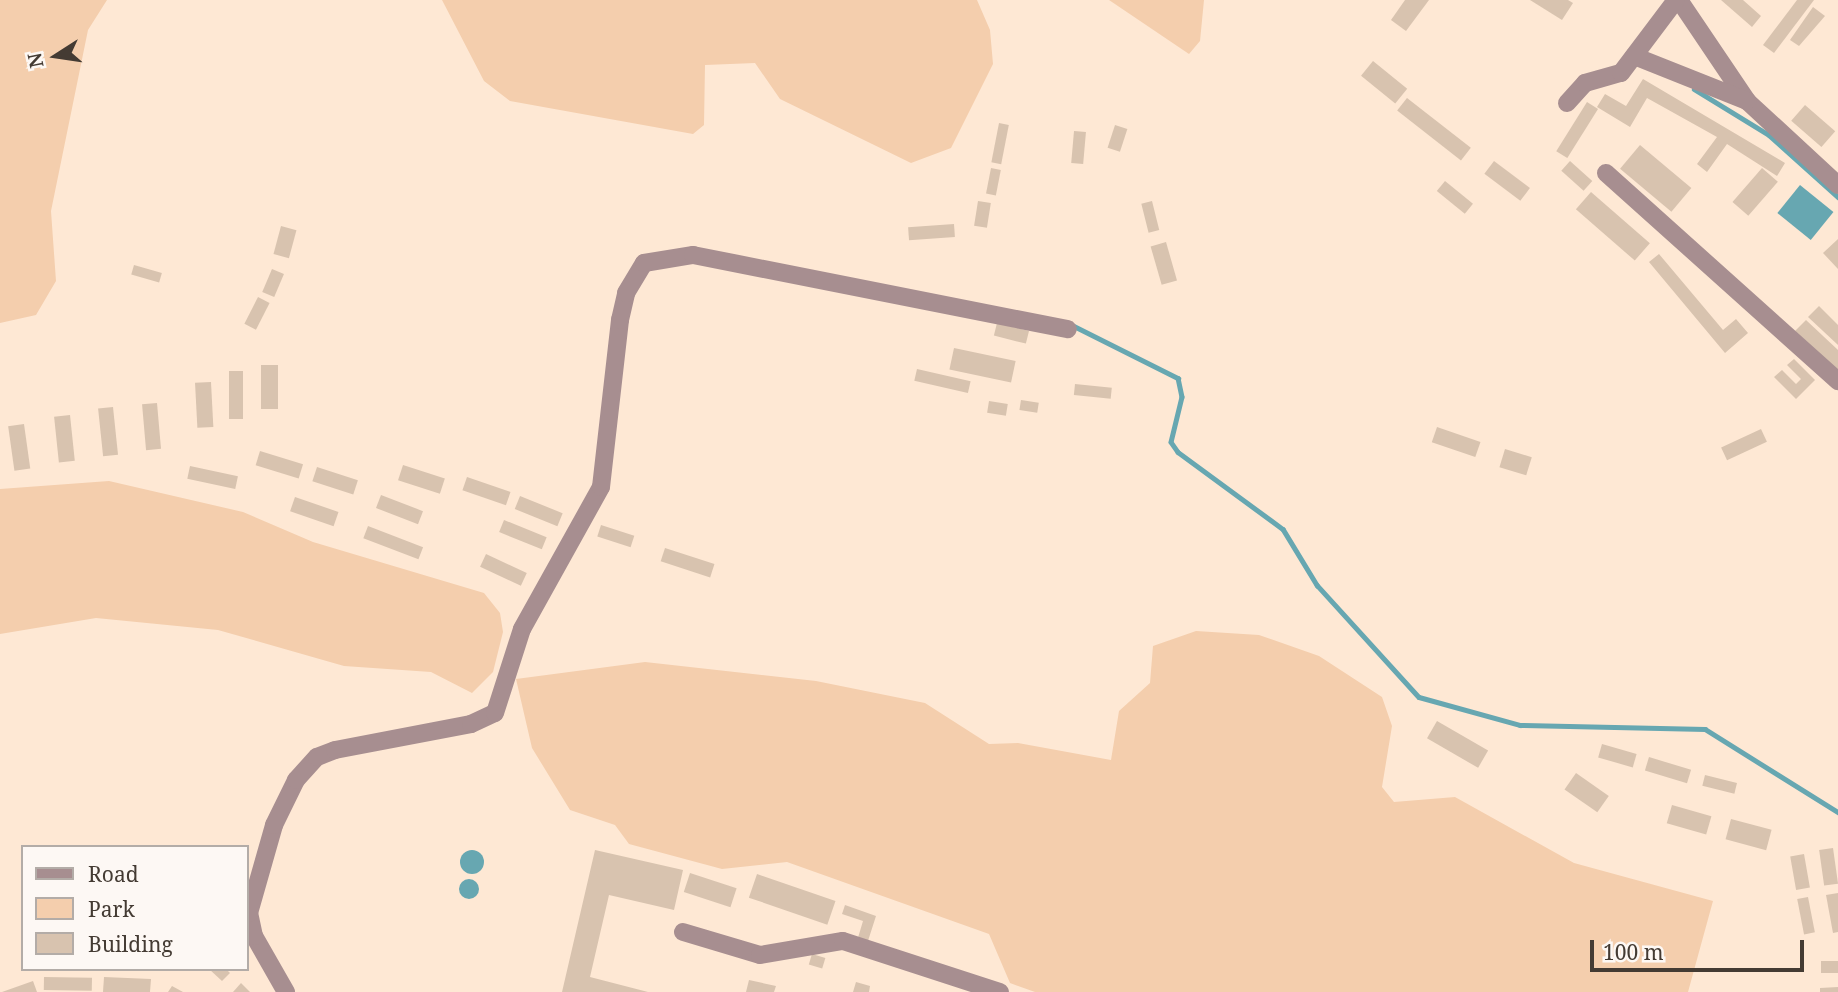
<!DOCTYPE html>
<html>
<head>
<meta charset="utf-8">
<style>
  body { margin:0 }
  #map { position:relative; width:1838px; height:992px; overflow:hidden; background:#fee8d4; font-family:"Noto Serif",serif }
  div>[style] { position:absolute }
  .green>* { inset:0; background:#f4cead }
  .water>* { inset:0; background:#67a7b1; transform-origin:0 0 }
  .round { border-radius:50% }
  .stream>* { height:4.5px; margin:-2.25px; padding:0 2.25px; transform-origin:2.25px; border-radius:2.25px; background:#67a7b1 }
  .building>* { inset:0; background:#d8c3af; transform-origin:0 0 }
  .minor>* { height:18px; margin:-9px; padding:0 9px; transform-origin:9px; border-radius:9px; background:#a78e90 }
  span { translate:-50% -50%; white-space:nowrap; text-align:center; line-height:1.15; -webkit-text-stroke:5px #fdf8f4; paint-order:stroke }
  .legend { position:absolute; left:21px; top:845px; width:228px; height:126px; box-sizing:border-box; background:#fdf8f4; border:2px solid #b3aca7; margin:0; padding:9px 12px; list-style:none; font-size:21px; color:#443b33 }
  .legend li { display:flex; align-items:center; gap:14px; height:35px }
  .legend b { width:35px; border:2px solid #b3aca7 }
  .north { position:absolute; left:21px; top:21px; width:70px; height:70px; -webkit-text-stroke:5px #fdf8f4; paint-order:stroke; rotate:258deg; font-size:19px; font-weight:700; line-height:28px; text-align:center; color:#443b33 }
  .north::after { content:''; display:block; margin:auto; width:24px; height:32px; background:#443b33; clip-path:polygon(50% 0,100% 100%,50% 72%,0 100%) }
  .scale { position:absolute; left:1590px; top:940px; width:214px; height:32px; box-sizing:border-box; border:4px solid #443b33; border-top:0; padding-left:9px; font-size:21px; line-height:24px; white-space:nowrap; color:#443b33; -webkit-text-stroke:5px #fdf8f4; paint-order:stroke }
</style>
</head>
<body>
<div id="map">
  <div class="green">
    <div style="clip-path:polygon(0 0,107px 0,88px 30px,51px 211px,56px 281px,36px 315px,0 323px)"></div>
    <div style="clip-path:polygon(442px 0,977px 0,990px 30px,993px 64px,951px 148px,911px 163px,780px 99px,755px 63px,705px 65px,704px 125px,693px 134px,510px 101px,484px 81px)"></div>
    <div style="clip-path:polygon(1109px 0,1204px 0,1200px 41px,1189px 54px)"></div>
    <div style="clip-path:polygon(109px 481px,243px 512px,313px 542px,484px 593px,500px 613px,503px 632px,493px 672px,472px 693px,431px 672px,344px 666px,218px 630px,96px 618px,0 634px,0 489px)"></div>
    <div style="clip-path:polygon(1196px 631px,1259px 635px,1319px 656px,1382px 697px,1392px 726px,1382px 787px,1394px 802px,1455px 797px,1574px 863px,1713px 901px,1688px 992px,1035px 992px,1010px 983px,989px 934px,787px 862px,722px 869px,629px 844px,615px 825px,570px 810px,532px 748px,516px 679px,645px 662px,816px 681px,925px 703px,989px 744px,1018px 743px,1111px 760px,1119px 711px,1150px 683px,1153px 646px)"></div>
  </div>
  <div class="water">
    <div style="left:1800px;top:185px;width:43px;height:36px;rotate:39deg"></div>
    <div class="round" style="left:460px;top:850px;width:24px;height:24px"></div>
    <div class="round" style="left:459px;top:879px;width:20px;height:20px"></div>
  </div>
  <div class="stream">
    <div style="left:1694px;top:89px;width:88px;rotate:31.5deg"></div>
    <div style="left:1769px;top:135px;width:93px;rotate:41.9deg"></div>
    <div style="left:1072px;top:325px;width:119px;rotate:26.6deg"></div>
    <div style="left:1178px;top:378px;width:19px;rotate:78deg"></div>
    <div style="left:1182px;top:397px;width:46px;rotate:103.7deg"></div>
    <div style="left:1171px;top:442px;width:12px;rotate:55deg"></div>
    <div style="left:1178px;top:452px;width:130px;rotate:36.3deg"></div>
    <div style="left:1283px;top:529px;width:66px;rotate:58.7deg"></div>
    <div style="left:1317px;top:585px;width:151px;rotate:47.7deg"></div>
    <div style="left:1419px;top:697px;width:105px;rotate:15.5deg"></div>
    <div style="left:1520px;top:725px;width:185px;rotate:1.2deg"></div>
    <div style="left:1705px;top:729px;width:157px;rotate:32deg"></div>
  </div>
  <div class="building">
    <div style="clip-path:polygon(1405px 0,1429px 0,1406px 31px,1391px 20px)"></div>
    <div style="clip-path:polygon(1530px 0,1568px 0,1573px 3px,1562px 20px)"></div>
    <div style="clip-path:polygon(1721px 0,1743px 0,1761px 16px,1752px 27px)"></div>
    <div style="clip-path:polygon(1797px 0,1814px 0,1774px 53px,1763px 45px)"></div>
    <div style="clip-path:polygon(1813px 7px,1825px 16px,1799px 46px,1790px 40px)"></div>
    <div style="left:1373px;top:61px;width:44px;height:19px;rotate:39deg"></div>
    <div style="clip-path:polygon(1643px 79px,1785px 163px,1777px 176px,1727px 144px,1707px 172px,1697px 164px,1717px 137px,1647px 98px,1630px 127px,1597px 107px,1605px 94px,1626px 106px)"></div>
    <div style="left:1407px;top:98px;width:81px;height:16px;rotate:38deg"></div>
    <div style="left:1587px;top:102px;width:13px;height:58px;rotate:32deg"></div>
    <div style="left:1805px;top:105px;width:40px;height:21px;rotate:41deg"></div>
    <div style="left:999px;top:123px;width:10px;height:40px;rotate:11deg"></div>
    <div style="left:1115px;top:125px;width:13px;height:24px;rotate:18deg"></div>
    <div style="left:1074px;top:131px;width:12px;height:32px;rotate:5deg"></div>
    <div style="left:1640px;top:145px;width:67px;height:31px;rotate:40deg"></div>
    <div style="left:1494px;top:161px;width:45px;height:16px;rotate:37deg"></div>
    <div style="left:1570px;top:161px;width:30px;height:13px;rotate:42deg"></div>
    <div style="left:991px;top:168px;width:10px;height:26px;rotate:11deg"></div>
    <div style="left:1762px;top:168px;width:21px;height:45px;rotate:41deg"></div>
    <div style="left:1445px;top:181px;width:36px;height:13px;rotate:39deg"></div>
    <div style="left:1591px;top:192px;width:78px;height:23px;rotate:41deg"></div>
    <div style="left:978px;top:201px;width:13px;height:25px;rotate:9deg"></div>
    <div style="left:1152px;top:201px;width:30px;height:11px;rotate:76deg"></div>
    <div style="left:954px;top:224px;width:13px;height:46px;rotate:86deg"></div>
    <div style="left:281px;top:226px;width:16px;height:29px;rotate:15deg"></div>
    <div style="clip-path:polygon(1838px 239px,1838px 269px,1823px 253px)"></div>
    <div style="left:1166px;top:242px;width:40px;height:16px;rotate:74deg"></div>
    <div style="clip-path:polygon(1659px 254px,1723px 330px,1736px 319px,1748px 333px,1725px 353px,1649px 262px)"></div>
    <div style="left:134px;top:265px;width:29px;height:10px;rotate:16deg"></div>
    <div style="left:272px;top:269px;width:13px;height:25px;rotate:23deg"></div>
    <div style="left:258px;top:297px;width:13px;height:30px;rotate:27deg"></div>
    <div style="clip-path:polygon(1819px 306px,1838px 325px,1838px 345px,1808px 317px)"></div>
    <div style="clip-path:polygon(1806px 320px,1838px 350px,1838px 371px,1795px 331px)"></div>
    <div style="left:997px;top:323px;width:33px;height:13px;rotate:14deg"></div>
    <div style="left:954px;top:348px;width:63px;height:22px;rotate:12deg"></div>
    <div style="clip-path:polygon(1794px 359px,1815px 380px,1796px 399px,1774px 377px,1782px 370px,1796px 384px,1801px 379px,1787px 365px)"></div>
    <div style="left:261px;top:365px;width:17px;height:44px"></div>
    <div style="left:917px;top:369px;width:55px;height:12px;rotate:13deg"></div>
    <div style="left:229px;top:371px;width:14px;height:48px"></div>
    <div style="left:211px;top:382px;width:45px;height:16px;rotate:87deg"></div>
    <div style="left:1075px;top:384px;width:37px;height:11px;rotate:6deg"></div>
    <div style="left:1021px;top:400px;width:18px;height:10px;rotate:9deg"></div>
    <div style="left:989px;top:401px;width:19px;height:12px;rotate:9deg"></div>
    <div style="left:157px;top:403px;width:46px;height:15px;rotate:85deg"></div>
    <div style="left:113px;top:407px;width:48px;height:15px;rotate:84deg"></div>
    <div style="left:70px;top:415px;width:46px;height:16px;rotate:84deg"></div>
    <div style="left:24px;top:424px;width:45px;height:16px;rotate:82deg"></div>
    <div style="left:1437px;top:427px;width:46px;height:16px;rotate:19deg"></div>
    <div style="left:1761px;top:429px;width:14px;height:44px;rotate:65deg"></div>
    <div style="left:1505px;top:449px;width:28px;height:19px;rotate:17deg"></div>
    <div style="left:260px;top:451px;width:45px;height:15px;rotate:17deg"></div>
    <div style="left:403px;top:465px;width:44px;height:16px;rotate:18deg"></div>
    <div style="left:190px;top:466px;width:49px;height:13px;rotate:12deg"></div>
    <div style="left:317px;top:467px;width:43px;height:15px;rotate:18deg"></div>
    <div style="left:467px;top:477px;width:46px;height:14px;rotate:19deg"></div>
    <div style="left:381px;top:495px;width:45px;height:14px;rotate:21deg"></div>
    <div style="left:520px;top:496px;width:46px;height:14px;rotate:22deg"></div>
    <div style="left:295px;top:497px;width:46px;height:15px;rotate:19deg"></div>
    <div style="left:504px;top:520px;width:46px;height:13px;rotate:22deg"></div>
    <div style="left:601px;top:525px;width:35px;height:12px;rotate:18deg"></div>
    <div style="left:368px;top:526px;width:59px;height:13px;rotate:21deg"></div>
    <div style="left:665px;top:548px;width:52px;height:14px;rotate:18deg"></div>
    <div style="left:486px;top:554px;width:45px;height:14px;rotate:25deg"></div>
    <div style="left:1437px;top:721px;width:59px;height:20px;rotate:30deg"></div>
    <div style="left:1602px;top:744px;width:36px;height:14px;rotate:16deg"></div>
    <div style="left:1649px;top:757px;width:44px;height:14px;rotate:17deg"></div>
    <div style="left:1576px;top:773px;width:40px;height:20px;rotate:35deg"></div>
    <div style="left:1705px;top:775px;width:33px;height:11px;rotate:14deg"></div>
    <div style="left:1672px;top:805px;width:41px;height:19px;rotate:16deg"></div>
    <div style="left:1731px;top:819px;width:42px;height:21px;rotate:15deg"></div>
    <div style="left:1833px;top:848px;width:36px;height:14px;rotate:82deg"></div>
    <div style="clip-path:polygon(595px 850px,683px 870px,674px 910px,609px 895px,590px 977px,648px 992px,562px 992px)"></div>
    <div style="left:1804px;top:854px;width:34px;height:14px;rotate:80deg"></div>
    <div style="left:690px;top:873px;width:49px;height:20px;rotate:18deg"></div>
    <div style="left:757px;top:874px;width:83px;height:25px;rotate:19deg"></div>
    <div style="clip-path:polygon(1838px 893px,1838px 932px,1833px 933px,1826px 895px)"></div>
    <div style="left:1808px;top:897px;width:36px;height:11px;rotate:79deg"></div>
    <div style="clip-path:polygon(845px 905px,876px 916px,867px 944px,857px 941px,863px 921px,842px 914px)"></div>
    <div style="left:812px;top:954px;width:14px;height:11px;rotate:17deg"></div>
    <div style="left:1838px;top:961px;width:12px;height:17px;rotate:90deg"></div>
    <div style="clip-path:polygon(209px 969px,226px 969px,230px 973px,222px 981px)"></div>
    <div style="left:44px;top:977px;width:48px;height:13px;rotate:1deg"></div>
    <div style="clip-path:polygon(104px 977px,151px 979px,150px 992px,103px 992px)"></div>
    <div style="clip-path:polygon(749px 980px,776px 986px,774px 992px,746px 992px)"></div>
    <div style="clip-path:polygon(33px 981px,37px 992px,2px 992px)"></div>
    <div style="clip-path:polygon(856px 982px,870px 986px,869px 992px,853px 992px)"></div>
    <div style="clip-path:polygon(241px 983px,250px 992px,233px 992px)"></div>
    <div style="clip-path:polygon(172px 986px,183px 992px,168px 992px)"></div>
    <div style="clip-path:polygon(1838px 987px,1838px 992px,1820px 992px,1820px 988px)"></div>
  </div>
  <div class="minor">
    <div style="left:1679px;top:0;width:122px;rotate:56deg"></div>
    <div style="left:1747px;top:101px;width:124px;rotate:42.7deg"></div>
    <div style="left:1634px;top:56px;width:122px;rotate:21.7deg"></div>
    <div style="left:1567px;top:103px;width:27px;rotate:-48deg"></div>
    <div style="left:1585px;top:83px;width:37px;rotate:-16deg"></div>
    <div style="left:1621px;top:73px;width:91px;rotate:-53deg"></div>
    <div style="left:1606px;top:173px;width:312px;rotate:41.9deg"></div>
    <div style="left:683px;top:932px;width:80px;rotate:16.6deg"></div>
    <div style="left:760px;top:955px;width:84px;rotate:-9.6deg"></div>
    <div style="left:843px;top:941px;width:165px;rotate:18deg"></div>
    <div style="left:286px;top:992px;width:64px;rotate:-119.7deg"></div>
    <div style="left:254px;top:936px;width:24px;rotate:-102deg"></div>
    <div style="left:249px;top:913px;width:91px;rotate:-74.1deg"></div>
    <div style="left:274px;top:825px;width:50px;rotate:-63.9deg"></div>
    <div style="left:296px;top:780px;width:31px;rotate:-48deg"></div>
    <div style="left:317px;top:757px;width:19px;rotate:-21deg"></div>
    <div style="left:335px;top:750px;width:138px;rotate:-10.8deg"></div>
    <div style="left:471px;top:724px;width:26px;rotate:-25deg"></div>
    <div style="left:495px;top:713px;width:88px;rotate:-72.2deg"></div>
    <div style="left:522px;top:629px;width:162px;rotate:-60.9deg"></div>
    <div style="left:601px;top:487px;width:168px;rotate:-83.5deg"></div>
    <div style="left:620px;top:320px;width:28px;rotate:-77deg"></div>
    <div style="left:626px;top:293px;width:35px;rotate:-59deg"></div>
    <div style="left:644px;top:263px;width:50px;rotate:-9.3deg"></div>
    <div style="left:693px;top:255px;width:382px;rotate:11.2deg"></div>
  </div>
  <ul class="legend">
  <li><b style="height:9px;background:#a78e90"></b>Road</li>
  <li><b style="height:19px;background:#f4cead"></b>Park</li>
  <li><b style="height:19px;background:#d8c3af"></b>Building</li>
  </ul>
  <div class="north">N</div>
  <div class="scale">100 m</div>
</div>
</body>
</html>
